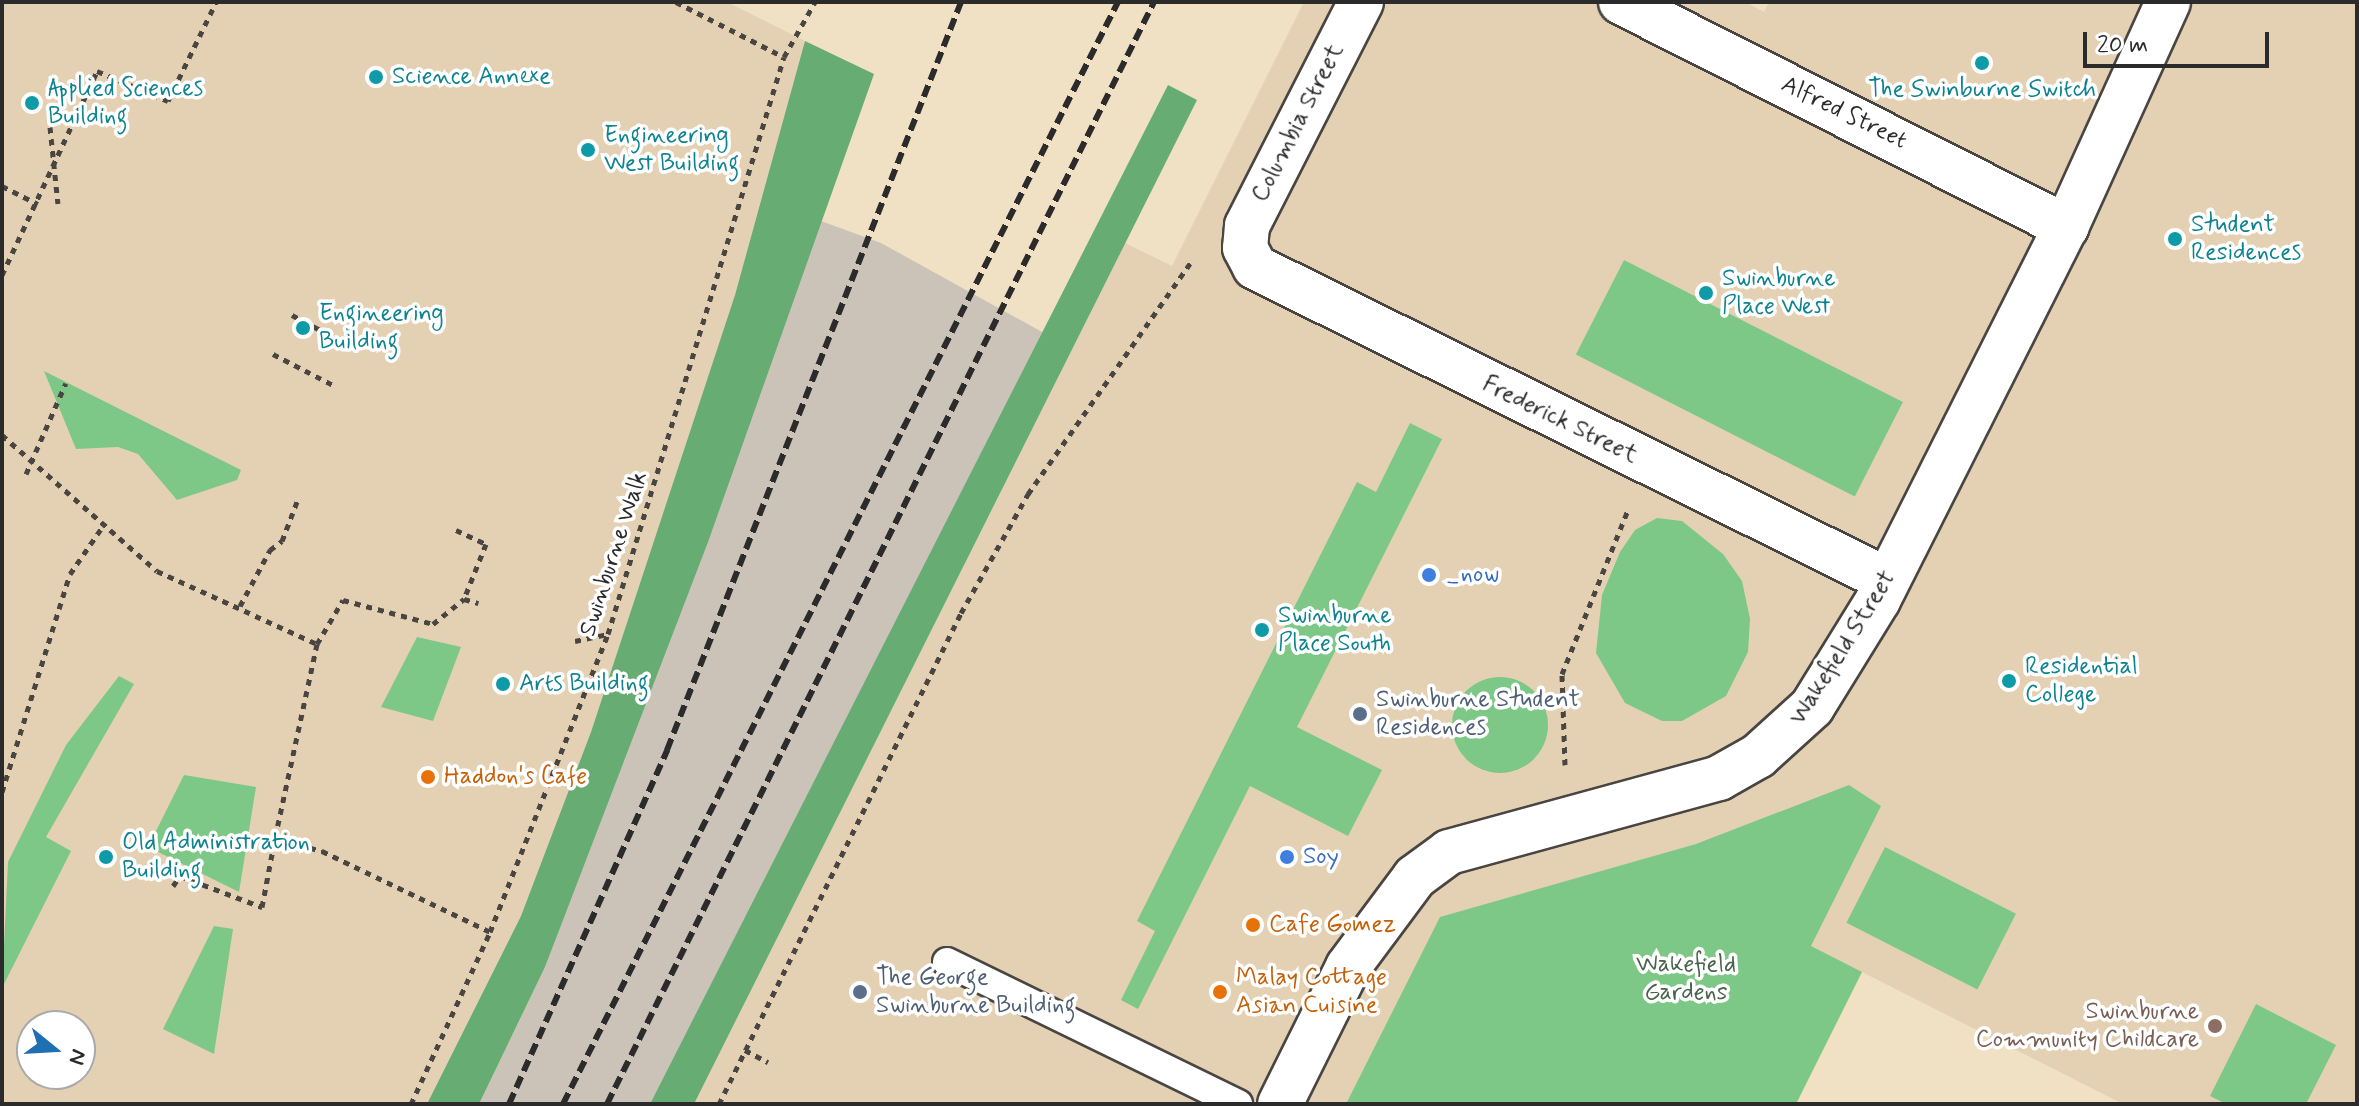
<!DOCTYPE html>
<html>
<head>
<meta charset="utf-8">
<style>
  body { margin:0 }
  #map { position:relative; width:2359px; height:1106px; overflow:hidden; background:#f0e1c4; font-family:Mynerve,sans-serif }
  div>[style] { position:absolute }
  .built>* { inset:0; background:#e4d1b4 }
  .industrial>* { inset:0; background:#cbc3b8 }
  .green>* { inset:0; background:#7dc886; transform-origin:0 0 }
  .round { border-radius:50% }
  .forest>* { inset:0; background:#66ac73 }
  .path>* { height:5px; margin-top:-2.5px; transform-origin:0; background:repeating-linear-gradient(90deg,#494642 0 6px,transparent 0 12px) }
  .roads { filter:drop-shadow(2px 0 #494642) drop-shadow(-2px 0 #494642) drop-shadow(0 2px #494642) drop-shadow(0 -2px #494642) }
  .service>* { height:28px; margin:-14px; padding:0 14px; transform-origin:14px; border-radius:14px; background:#fff }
  .minor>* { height:44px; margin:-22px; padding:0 22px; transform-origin:22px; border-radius:22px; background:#fff }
  .tertiary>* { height:44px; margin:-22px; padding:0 22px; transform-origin:22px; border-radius:22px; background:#fff }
  .rail>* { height:6px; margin-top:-3px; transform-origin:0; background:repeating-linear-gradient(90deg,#2b2b2b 0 12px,transparent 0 18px) }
  .path-bridge>* { height:5px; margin-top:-2.5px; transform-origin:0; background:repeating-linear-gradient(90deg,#494642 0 6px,transparent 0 12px) }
  .dots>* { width:22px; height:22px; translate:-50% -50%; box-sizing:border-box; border:4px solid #fff; border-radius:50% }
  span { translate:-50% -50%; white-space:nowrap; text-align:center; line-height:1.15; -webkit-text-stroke:7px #fff; paint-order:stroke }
  .culture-label { font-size:24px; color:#0d838f }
  .left { translate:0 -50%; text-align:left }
  .street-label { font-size:24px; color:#2b2b2b }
  .shop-label { font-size:24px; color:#366cbe }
  .service-label { font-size:24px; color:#4e5e75 }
  .food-label { font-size:24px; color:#c56008 }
  .park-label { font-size:24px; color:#48624b }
  .education-label { font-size:24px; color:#785e54 }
  .right { translate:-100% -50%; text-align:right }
  .frame { position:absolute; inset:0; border:4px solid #2b2b2b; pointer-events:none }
  .north { position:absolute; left:16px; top:1010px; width:80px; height:80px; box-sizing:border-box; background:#fff; border:2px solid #aaa; border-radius:50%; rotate:108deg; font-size:22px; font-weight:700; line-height:32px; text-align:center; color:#2b2b2b }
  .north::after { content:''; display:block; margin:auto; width:28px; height:36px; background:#1f6fb2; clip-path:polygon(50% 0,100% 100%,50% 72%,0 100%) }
  .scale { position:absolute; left:2083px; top:32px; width:186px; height:36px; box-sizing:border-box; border:4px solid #2b2b2b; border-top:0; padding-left:10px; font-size:24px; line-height:28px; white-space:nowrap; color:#2b2b2b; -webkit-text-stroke:6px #fff; paint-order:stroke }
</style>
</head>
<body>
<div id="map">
  <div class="built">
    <div style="clip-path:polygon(evenodd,2px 2px,727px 2px,805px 41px,735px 295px,591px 732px,521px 916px,427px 1104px,2px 1104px,2px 2px,32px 1026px,80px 1026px,80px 1074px,32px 1074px,32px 1026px)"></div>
    <div style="clip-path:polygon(1304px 2px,1745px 2px,1764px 12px,1769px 2px,2357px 2px,2357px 1104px,2123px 1104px,1862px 972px,1796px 1104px,694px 1104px,1125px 243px,1172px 266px)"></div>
  </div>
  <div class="industrial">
    <div style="clip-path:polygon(821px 221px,881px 243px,1044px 333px,650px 1104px,479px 1104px,545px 967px)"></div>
  </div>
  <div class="green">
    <div style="left:1624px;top:260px;width:313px;height:106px;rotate:27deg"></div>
    <div style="clip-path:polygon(44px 371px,241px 470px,237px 480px,177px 500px,138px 454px,118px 447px,76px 449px)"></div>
    <div style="clip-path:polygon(1410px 423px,1442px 439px,1297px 727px,1382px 770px,1348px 836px,1250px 786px,1138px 1009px,1121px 1000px,1155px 931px,1137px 921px,1357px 482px,1376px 492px)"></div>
    <div style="clip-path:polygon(1657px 518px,1682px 521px,1723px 554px,1742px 581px,1750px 619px,1748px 652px,1726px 696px,1682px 721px,1662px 721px,1625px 703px,1596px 653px,1602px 595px,1620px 552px,1635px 530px)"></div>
    <div style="clip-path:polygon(417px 637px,461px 647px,433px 721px,381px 707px)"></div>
    <div style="clip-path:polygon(119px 676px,134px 684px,46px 837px,71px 851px,2px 988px,8px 862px,66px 745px)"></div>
    <div class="round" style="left:1452px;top:677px;width:96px;height:96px"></div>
    <div style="clip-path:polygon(184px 775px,256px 787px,239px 892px,148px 847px)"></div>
    <div style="clip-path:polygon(1849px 785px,1881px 806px,1811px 946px,1862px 972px,1796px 1104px,1346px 1104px,1440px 917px,1696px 844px)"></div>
    <div style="left:1885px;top:847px;width:147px;height:85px;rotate:27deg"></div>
    <div style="clip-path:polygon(214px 926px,233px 929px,214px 1054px,163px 1029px)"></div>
    <div style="clip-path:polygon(2256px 1004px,2336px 1045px,2306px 1104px,2226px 1104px,2210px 1096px)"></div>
  </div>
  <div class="forest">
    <div style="clip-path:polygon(805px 41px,874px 74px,708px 542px,545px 967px,479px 1104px,427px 1104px,521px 916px,591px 732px,735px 295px)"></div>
    <div style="clip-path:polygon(1168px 85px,1197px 100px,694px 1104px,650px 1104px)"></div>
  </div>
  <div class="path">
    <div style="left:676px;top:2px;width:121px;rotate:27deg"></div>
    <div style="left:2px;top:186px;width:40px;rotate:26.6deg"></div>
    <div style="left:2px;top:275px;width:225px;rotate:-65deg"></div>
    <div style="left:97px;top:71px;width:77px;rotate:22.9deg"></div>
    <div style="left:168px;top:101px;width:110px;rotate:-64.1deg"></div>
    <div style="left:292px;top:315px;width:68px;rotate:28.1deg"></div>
    <div style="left:273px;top:354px;width:70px;rotate:27.3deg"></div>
    <div style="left:2px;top:435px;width:206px;rotate:41.3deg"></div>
    <div style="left:157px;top:571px;width:176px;rotate:24.5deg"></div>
    <div style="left:317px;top:644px;width:198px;rotate:102.2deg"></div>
    <div style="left:275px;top:838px;width:49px;rotate:15.5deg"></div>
    <div style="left:322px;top:851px;width:187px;rotate:25.7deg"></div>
    <div style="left:456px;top:530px;width:33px;rotate:25deg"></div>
    <div style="left:486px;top:544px;width:59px;rotate:111.8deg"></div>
    <div style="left:240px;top:606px;width:64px;rotate:-61.8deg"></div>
    <div style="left:270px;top:550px;width:15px;rotate:-37deg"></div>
    <div style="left:282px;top:541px;width:45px;rotate:-69.1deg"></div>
    <div style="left:575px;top:641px;width:33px;rotate:-12deg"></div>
    <div style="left:317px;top:644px;width:51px;rotate:-59.4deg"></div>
    <div style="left:343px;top:600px;width:93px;rotate:14.9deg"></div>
    <div style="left:433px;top:624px;width:40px;rotate:-39deg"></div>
    <div style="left:464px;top:599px;width:15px;rotate:16deg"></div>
    <div style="left:1565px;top:765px;width:91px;rotate:-91.9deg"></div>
    <div style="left:1562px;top:674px;width:175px;rotate:-68.1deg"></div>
    <div style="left:2px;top:792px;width:228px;rotate:-72.7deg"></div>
    <div style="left:70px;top:574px;width:62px;rotate:-55.5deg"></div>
    <div style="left:173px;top:886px;width:12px;rotate:-55deg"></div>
    <div style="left:180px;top:876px;width:88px;rotate:20.7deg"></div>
    <div style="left:262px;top:907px;width:70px;rotate:-79.3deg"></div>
    <div style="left:745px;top:1050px;width:26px;rotate:28deg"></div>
    <div style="left:411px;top:1104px;width:189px;rotate:-65.3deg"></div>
    <div style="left:490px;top:932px;width:321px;rotate:-68.4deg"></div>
    <div style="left:608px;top:634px;width:603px;rotate:-73.04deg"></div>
    <div style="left:784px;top:57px;width:63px;rotate:-60.6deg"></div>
    <div style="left:719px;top:1104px;width:547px;rotate:-63.76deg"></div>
    <div style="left:961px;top:613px;width:137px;rotate:-60.6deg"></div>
    <div style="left:1028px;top:494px;width:284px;rotate:-54.9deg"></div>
  </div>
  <div class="roads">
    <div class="service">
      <div style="left:947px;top:962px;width:324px;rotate:26deg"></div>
    </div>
    <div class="minor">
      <div style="left:1361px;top:2px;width:251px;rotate:117deg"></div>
      <div style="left:1247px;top:226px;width:22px;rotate:95deg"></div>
      <div style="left:1245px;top:248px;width:21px;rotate:62deg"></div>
      <div style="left:1255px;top:267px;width:705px;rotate:26.35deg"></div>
      <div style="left:1621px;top:2px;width:499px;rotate:26.8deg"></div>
      <div style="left:1280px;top:1104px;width:153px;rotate:-63.6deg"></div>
      <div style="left:1348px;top:967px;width:112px;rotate:-53.3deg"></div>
      <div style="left:1415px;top:877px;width:42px;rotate:-36.3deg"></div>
      <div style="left:1449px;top:852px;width:280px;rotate:-15.3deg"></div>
      <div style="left:1719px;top:778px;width:45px;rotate:-29.4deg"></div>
      <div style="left:1758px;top:756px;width:73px;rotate:-42.2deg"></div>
      <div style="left:1812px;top:707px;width:126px;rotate:-58.3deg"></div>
    </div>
    <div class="tertiary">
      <div style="left:1878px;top:600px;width:418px;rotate:-63.3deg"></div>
      <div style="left:2066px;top:227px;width:247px;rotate:-65.6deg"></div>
    </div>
  </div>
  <div class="rail">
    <div style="left:509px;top:1104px;width:388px;rotate:-65.9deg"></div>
    <div style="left:667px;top:750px;width:804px;rotate:-68.54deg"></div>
    <div style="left:563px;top:1104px;width:1234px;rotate:-63.27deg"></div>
    <div style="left:607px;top:1104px;width:1230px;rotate:-63.6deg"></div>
  </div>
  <div class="path-bridge">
    <div style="left:50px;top:127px;width:77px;rotate:84.1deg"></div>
    <div style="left:26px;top:474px;width:99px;rotate:-66.3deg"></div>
  </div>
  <div class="dots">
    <div style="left:1982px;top:63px;background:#0f9aa8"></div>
    <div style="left:376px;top:77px;background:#0f9aa8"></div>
    <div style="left:32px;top:103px;background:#0f9aa8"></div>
    <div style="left:588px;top:150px;background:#0f9aa8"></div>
    <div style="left:2175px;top:239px;background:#0f9aa8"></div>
    <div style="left:1706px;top:293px;background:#0f9aa8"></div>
    <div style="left:303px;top:328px;background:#0f9aa8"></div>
    <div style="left:1429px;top:575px;background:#3f7fe0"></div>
    <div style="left:1262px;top:630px;background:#0f9aa8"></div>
    <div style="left:2009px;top:681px;background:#0f9aa8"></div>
    <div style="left:503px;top:684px;background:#0f9aa8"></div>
    <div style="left:1360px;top:714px;background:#5c6f8a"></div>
    <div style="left:428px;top:777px;background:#e8710a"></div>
    <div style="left:106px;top:857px;background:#0f9aa8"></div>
    <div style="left:1287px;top:857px;background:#3f7fe0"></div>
    <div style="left:1253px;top:925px;background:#e8710a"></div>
    <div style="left:860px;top:992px;background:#5c6f8a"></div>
    <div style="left:1220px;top:992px;background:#e8710a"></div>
    <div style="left:2215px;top:1026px;background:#8d6e63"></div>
  </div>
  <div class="culture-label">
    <span class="left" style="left:392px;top:77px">Science Annexe</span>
    <span class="left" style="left:48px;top:103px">Applied Sciences<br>Building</span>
    <span style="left:1982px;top:90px">The Swinburne Switch</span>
    <span class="left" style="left:604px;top:150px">Engineering<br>West Building</span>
    <span class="left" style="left:2191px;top:239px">Student<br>Residences</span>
    <span class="left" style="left:1722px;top:293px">Swinburne<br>Place West</span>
    <span class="left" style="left:319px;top:328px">Engineering<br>Building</span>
    <span class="left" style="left:1278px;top:630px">Swinburne<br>Place South</span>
    <span class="left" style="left:2025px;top:681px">Residential<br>College</span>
    <span class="left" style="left:519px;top:684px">Arts Building</span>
    <span class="left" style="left:122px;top:857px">Old Administration<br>Building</span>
  </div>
  <div class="street-label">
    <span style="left:1844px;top:113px;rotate:26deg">Alfred Street</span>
    <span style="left:1298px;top:123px;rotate:-63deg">Columbia Street</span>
    <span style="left:1560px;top:420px;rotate:26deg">Frederick Street</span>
    <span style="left:614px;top:554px;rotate:-72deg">Swinburne Walk</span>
    <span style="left:1843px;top:648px;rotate:-58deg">Wakefield Street</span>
  </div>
  <div class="shop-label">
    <span class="left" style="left:1445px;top:575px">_now</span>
    <span class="left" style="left:1303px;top:857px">Soy</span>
  </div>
  <div class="service-label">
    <span class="left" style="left:1376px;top:714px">Swinburne Student<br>Residences</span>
    <span class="left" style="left:876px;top:992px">The George<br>Swinburne Building</span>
  </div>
  <div class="food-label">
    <span class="left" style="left:444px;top:777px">Haddon's Cafe</span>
    <span class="left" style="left:1269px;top:925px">Cafe Gomez</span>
    <span class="left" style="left:1236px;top:992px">Malay Cottage<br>Asian Cuisine</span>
  </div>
  <div class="park-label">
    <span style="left:1686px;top:979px">Wakefield<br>Gardens</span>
  </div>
  <div class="education-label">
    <span class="right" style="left:2199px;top:1026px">Swinburne<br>Community Childcare</span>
  </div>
  <div class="frame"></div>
  <div class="north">N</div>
  <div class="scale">20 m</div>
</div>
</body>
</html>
